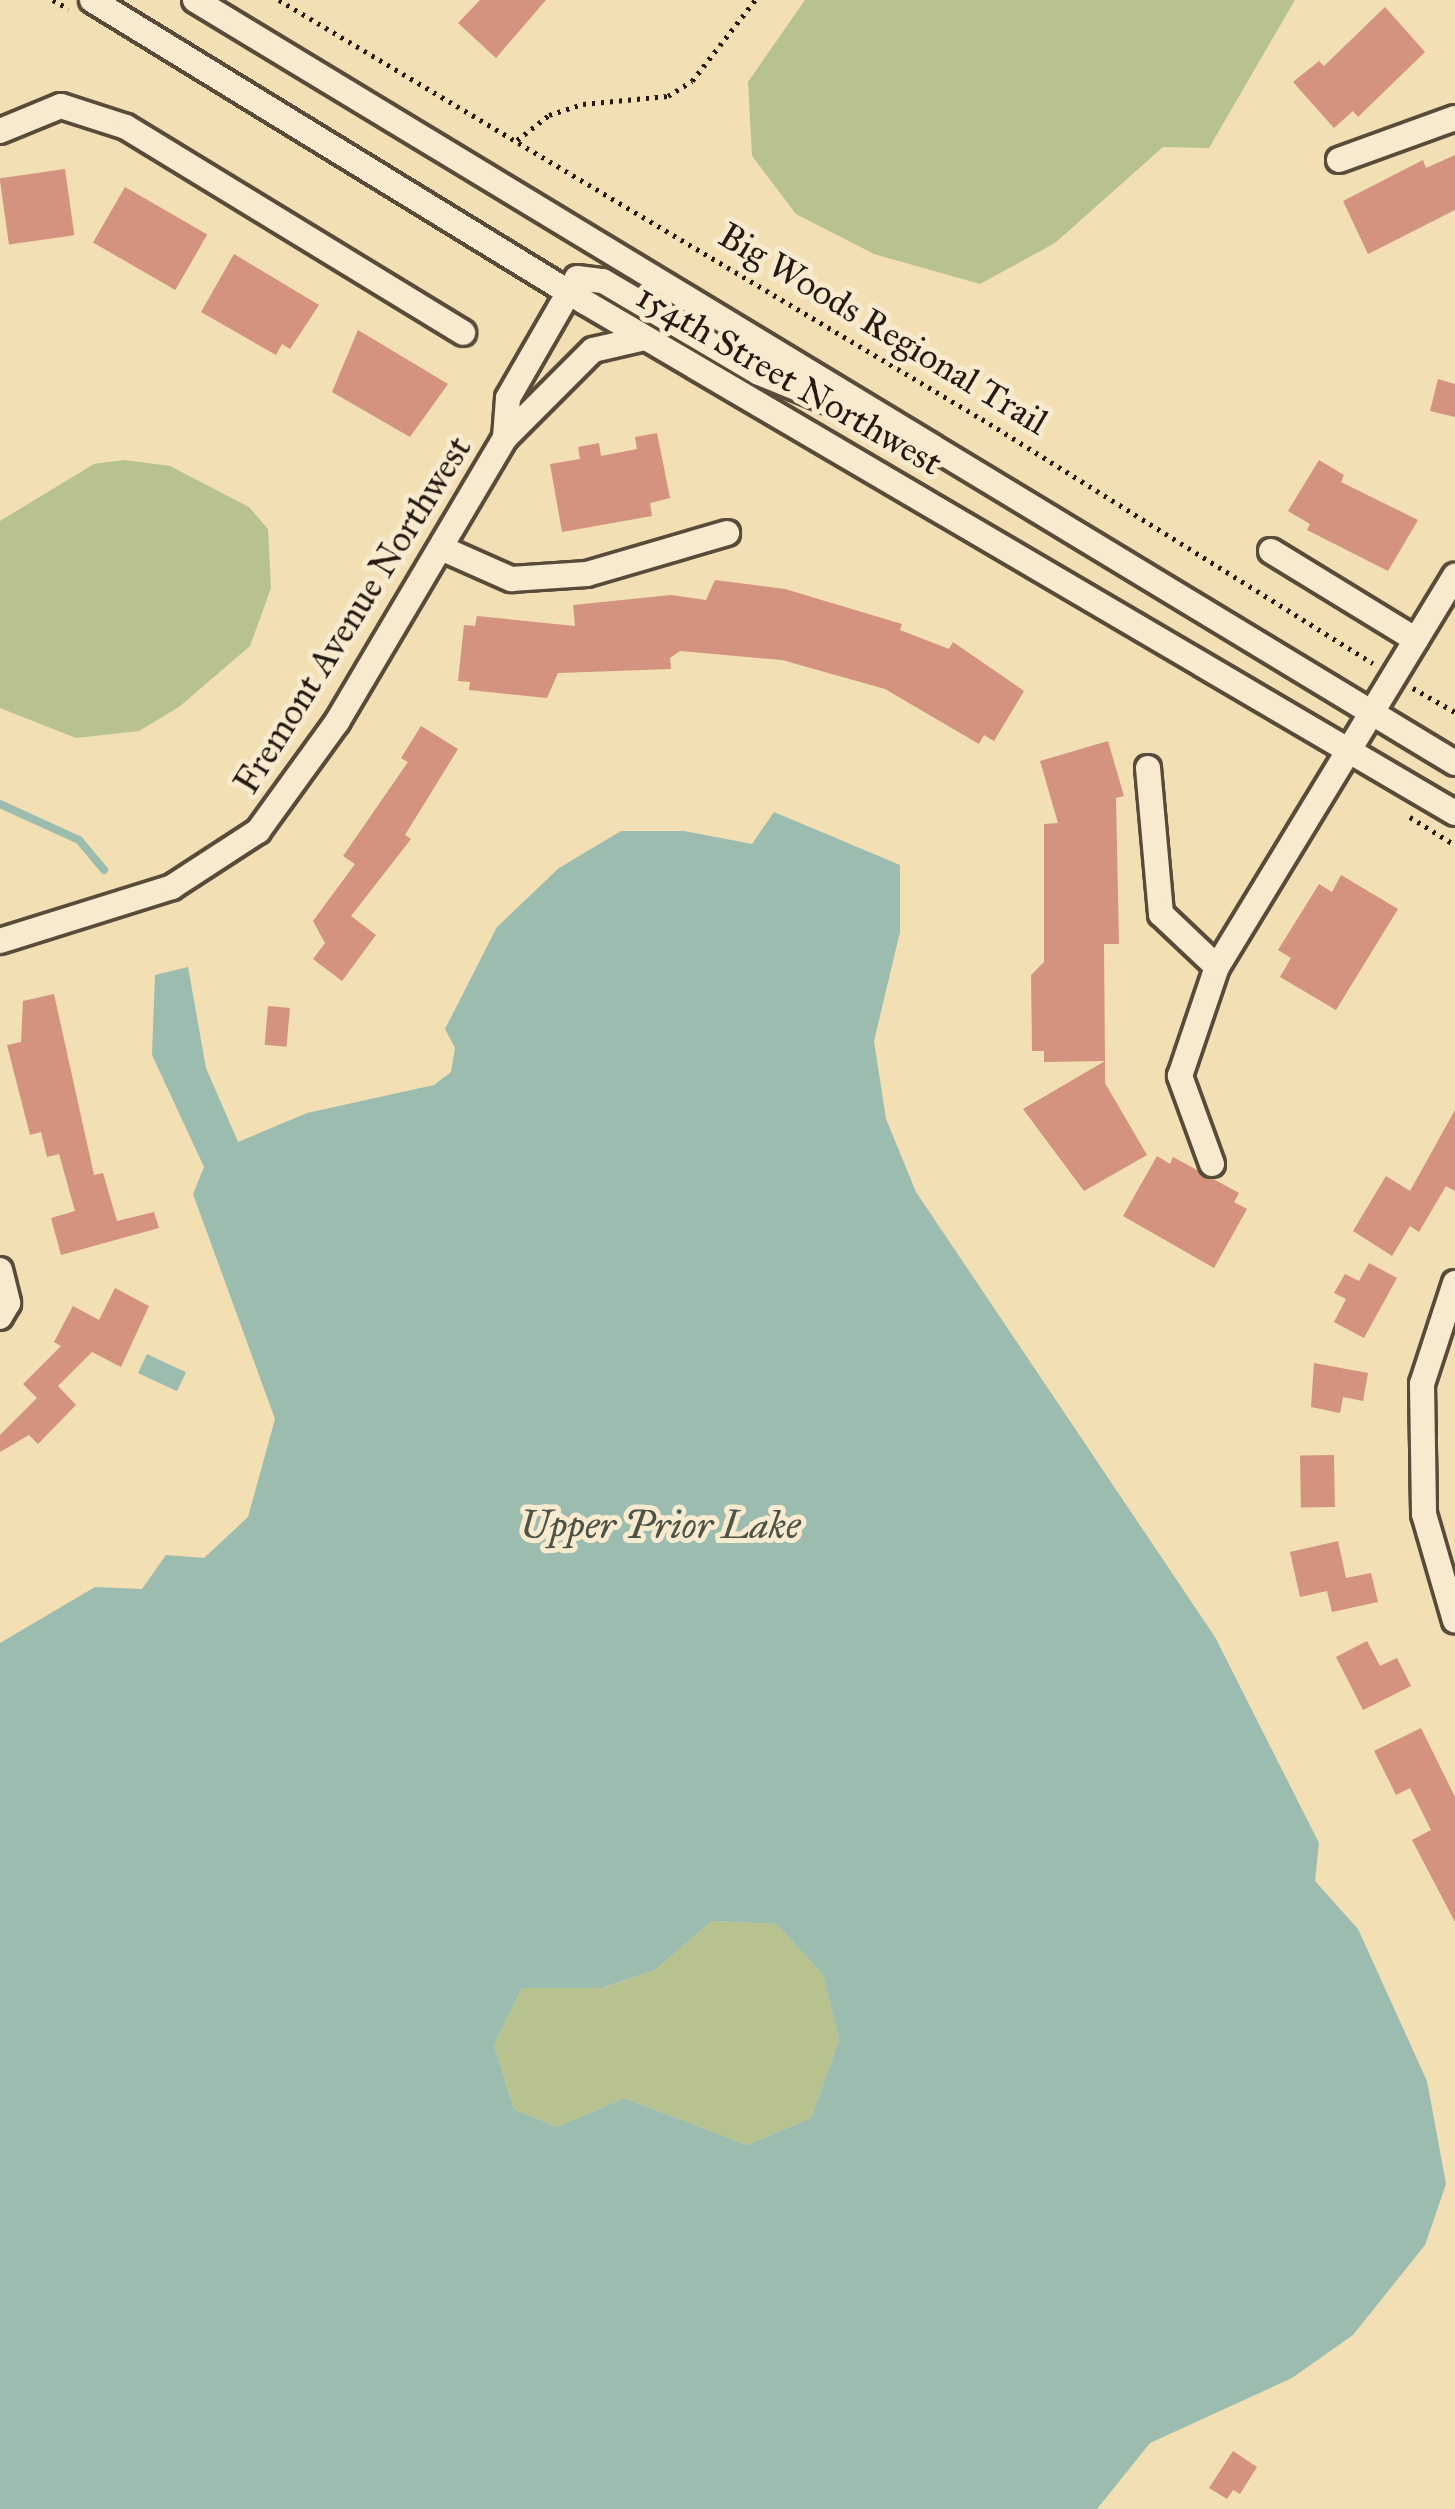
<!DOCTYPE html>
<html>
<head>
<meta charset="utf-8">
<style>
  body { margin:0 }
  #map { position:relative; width:1455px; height:2509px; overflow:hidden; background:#f2dfb3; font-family:"IM FELL Great Primer",serif }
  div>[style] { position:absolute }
  .green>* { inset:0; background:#b7c28f }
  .water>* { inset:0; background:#9bbcae; transform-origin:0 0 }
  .stream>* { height:8px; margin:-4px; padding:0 4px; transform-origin:4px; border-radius:4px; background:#9bbcae }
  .building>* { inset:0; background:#d3937e; transform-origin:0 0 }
  .path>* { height:4.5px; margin-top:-2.25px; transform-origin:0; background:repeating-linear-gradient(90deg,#241a11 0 3px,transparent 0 9px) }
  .roads { filter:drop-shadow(3px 0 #584b3a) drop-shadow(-3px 0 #584b3a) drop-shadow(0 3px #584b3a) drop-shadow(0 -3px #584b3a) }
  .minor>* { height:24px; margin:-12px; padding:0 12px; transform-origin:12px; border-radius:12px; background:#f7eace }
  span { translate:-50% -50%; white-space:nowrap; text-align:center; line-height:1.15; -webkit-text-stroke:10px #f7eace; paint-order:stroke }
  .street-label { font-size:36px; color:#241a11 }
  .water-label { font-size:39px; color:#4e5348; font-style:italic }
</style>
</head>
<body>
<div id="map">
  <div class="green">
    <div style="clip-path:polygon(805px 0,1295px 0,1209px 148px,1163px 147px,1055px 243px,980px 284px,874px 254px,796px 214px,752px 156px,748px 82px)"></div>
    <div style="clip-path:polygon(124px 460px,170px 466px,249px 507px,268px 529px,271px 588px,250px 646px,179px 707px,139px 731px,76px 738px,0 708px,0 521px,94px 464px)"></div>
    <div style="clip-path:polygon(712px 1921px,776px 1924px,823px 1975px,839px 2040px,811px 2118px,747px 2145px,624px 2098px,557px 2127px,514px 2109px,494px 2045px,522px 1988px,603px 1988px,655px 1970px)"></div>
  </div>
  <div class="water">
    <div style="clip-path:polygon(evenodd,774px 812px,900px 865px,900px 932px,874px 1041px,886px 1119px,916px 1192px,1215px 1637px,1319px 1843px,1315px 1881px,1358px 1929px,1427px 2081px,1446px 2184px,1425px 2245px,1353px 2335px,1292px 2378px,1150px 2443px,1097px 2509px,0 2509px,0 1643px,95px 1587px,142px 1589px,166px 1555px,204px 1558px,248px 1517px,275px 1419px,193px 1194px,204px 1167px,152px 1055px,155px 975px,188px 967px,206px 1068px,238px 1142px,307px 1113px,434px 1085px,451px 1072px,455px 1048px,445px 1029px,497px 927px,559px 868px,621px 831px,684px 831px,752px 844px,774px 812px,712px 1921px,776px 1924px,823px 1975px,839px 2040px,811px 2118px,747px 2145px,624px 2098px,557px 2127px,514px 2109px,494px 2045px,522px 1988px,602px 1988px,655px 1970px,712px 1921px)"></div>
    <div style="left:147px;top:1354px;width:43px;height:21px;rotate:25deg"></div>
  </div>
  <div class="stream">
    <div style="left:0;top:804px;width:87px;rotate:24.5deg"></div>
    <div style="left:79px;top:840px;width:39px;rotate:50deg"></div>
  </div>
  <div class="building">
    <div style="clip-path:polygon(480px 0,546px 0,496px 58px,458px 23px)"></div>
    <div style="clip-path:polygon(1385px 7px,1425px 52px,1358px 117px,1353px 111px,1334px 128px,1293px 82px,1319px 61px,1324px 66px)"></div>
    <div style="clip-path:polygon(1455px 155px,1455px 210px,1368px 254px,1343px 201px,1423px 160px,1426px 168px)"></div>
    <div style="left:65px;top:169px;width:67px;height:66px;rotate:82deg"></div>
    <div style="left:125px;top:187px;width:95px;height:64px;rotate:30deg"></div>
    <div style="clip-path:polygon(234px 254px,319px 305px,290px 349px,282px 344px,276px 355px,201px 312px)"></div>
    <div style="clip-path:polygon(358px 330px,448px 384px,410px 437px,332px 392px)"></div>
    <div style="clip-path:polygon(1438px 379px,1455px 384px,1455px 417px,1430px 411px)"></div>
    <div style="clip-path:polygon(657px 433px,670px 498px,650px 503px,652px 516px,562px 532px,550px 464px,580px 459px,578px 447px,599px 443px,601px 456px,637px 449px,635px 437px)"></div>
    <div style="clip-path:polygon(1319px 460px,1344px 475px,1341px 482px,1418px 520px,1388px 571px,1307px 530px,1310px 524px,1288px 511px)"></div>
    <div style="clip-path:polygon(715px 580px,785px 589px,902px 624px,900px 630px,949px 649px,953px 642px,1024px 691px,994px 741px,984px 735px,979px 744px,885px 689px,782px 660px,680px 651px,670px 658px,671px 669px,558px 673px,547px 698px,469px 690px,470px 682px,458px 681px,464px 625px,475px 626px,477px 616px,575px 626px,573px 605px,671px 595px,706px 600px)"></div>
    <div style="clip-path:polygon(421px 726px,458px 749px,405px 835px,411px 839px,351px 916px,376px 935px,342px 981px,313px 959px,325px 943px,313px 921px,355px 864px,343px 856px,408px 762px,401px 758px)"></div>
    <div style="clip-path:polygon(1108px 741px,1124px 796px,1116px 798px,1119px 944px,1104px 944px,1105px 1061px,1044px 1062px,1044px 1051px,1032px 1051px,1031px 975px,1044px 962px,1044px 824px,1058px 823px,1040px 761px)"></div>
    <div style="clip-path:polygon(1341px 875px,1398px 909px,1336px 1010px,1280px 977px,1291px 958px,1278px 950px,1319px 884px,1332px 892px)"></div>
    <div style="clip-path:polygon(54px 994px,94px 1175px,103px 1173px,117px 1221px,154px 1212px,159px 1228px,61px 1255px,51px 1218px,75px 1211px,59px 1154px,47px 1157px,41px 1132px,30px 1135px,7px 1045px,21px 1042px,23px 1001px)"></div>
    <div style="left:268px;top:1006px;width:22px;height:39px;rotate:5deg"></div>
    <div style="clip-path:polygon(1105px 1061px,1105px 1083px,1147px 1155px,1084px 1191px,1023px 1109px)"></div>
    <div style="clip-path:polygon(1455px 1110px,1455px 1191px,1446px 1186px,1419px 1232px,1410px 1226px,1392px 1256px,1353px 1231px,1386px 1176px,1410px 1191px)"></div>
    <div style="clip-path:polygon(1157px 1156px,1170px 1164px,1173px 1157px,1239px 1193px,1234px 1202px,1247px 1209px,1214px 1268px,1123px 1216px)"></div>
    <div style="clip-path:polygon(1369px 1263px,1397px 1278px,1364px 1338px,1334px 1322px,1346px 1299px,1334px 1293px,1345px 1274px,1359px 1281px)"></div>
    <div style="clip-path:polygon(115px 1288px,149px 1306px,121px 1367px,92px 1352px,58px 1386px,76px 1405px,38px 1444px,29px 1435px,0 1452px,0 1435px,37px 1398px,23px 1384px,61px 1346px,54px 1342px,73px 1306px,99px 1320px)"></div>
    <div style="clip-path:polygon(1314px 1363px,1368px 1373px,1363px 1401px,1343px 1397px,1340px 1413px,1311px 1407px)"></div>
    <div style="left:1334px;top:1455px;width:52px;height:34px;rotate:89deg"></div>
    <div style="clip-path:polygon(1338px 1541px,1346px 1578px,1371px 1573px,1378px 1602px,1332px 1612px,1327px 1591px,1300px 1597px,1290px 1552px)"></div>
    <div style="clip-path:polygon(1367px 1641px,1380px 1666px,1397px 1658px,1411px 1686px,1363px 1710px,1336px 1657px)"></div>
    <div style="clip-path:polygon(1421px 1728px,1455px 1797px,1455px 1922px,1412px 1840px,1431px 1830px,1410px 1788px,1396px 1795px,1374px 1751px)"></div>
    <div style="clip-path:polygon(1233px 2451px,1257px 2467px,1240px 2494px,1233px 2490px,1227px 2499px,1209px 2488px)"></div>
  </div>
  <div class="path">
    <div style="left:53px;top:0;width:18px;rotate:29deg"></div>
    <div style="left:279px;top:0;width:818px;rotate:30.8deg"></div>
    <div style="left:982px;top:419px;width:461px;rotate:32deg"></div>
    <div style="left:517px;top:140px;width:41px;rotate:-38deg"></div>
    <div style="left:549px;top:115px;width:36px;rotate:-18deg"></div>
    <div style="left:583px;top:104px;width:85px;rotate:-5.4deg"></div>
    <div style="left:668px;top:96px;width:28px;rotate:-32deg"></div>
    <div style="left:692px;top:81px;width:103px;rotate:-52.1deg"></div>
    <div style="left:1413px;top:688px;width:48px;rotate:29.7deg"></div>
    <div style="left:1410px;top:817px;width:53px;rotate:31.9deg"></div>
  </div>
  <div class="roads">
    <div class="minor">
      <div style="left:92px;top:0;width:576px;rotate:31.51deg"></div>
      <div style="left:583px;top:301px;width:1011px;rotate:30.42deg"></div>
      <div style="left:195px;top:0;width:1473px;rotate:31.2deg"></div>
      <div style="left:0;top:131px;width:66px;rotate:-22.3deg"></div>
      <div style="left:61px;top:106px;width:68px;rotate:17.9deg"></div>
      <div style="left:126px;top:127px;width:395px;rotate:31.4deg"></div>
      <div style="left:1339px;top:160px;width:123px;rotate:-19.9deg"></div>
      <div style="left:505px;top:438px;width:40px;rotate:-85.7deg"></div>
      <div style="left:508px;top:398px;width:138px;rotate:-60.1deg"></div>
      <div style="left:577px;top:278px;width:26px;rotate:7deg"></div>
      <div style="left:603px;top:281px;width:181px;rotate:30.5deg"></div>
      <div style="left:759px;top:373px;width:80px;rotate:22.1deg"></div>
      <div style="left:441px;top:548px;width:77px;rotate:23.9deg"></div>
      <div style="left:511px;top:579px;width:76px;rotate:-3.8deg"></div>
      <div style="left:587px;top:574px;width:146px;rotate:-16.3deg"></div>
      <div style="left:1271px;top:551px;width:170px;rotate:31.5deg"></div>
      <div style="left:1148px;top:768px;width:147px;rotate:84.9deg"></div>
      <div style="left:1161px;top:914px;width:77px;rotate:43.4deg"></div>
      <div style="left:0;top:941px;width:180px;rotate:-17.4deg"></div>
      <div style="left:172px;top:887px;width:103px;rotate:-33.1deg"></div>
      <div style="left:258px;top:831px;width:135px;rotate:-54.1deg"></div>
      <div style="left:337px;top:722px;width:330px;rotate:-59.4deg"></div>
      <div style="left:505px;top:438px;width:124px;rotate:-45deg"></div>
      <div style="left:593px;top:350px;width:53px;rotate:-13deg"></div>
      <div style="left:1212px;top:1164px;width:94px;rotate:-110deg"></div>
      <div style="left:1180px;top:1076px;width:115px;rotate:-71.3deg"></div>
      <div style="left:1217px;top:967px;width:458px;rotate:-58.7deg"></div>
      <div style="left:0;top:1270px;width:34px;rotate:76deg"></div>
      <div style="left:8px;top:1303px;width:16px;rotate:120deg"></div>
      <div style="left:1455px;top:1283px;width:106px;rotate:108.1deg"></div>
      <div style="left:1422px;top:1384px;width:130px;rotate:89.1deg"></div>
      <div style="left:1424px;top:1514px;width:111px;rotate:73.8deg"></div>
    </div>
  </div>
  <div class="street-label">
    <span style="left:883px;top:329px;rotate:31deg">Big Woods Regional Trail</span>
    <span style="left:789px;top:380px;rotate:30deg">154th Street Northwest</span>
    <span style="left:353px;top:615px;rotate:-58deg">Fremont Avenue Northwest</span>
  </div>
  <div class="water-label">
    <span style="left:660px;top:1525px">Upper Prior Lake</span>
  </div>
</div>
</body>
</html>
